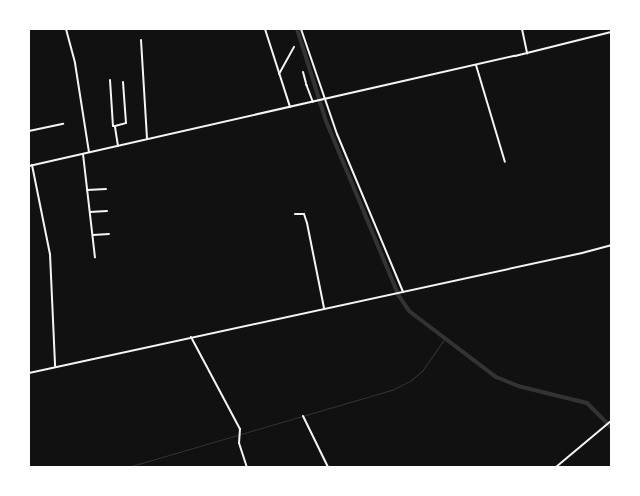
<!DOCTYPE html>
<html>
<head>
<meta charset="utf-8">
<style>
  body { margin:0 }
  #map { position:relative; width:640px; height:496px; overflow:hidden; background:#111; font-family:Literata,serif }
  div>[style] { position:absolute }
  .stream>* { height:1px; margin:-0.5px; padding:0 0.5px; transform-origin:0.5px; border-radius:0.5px; background:#333 }
  .canal>* { height:4px; margin:-2px; padding:0 2px; transform-origin:2px; border-radius:2px; background:#333 }
  .minor>* { height:2px; margin:-1px; padding:0 1px; transform-origin:1px; border-radius:1px; background:#f5f5f5 }
  span { translate:-50% -50%; white-space:nowrap; text-align:center; line-height:1.15; -webkit-text-stroke:4.5px #fff; paint-order:stroke }
  .frame { position:absolute; inset:0; border:30px solid #fff; pointer-events:none }
</style>
</head>
<body>
<div id="map">
  <div class="stream">
    <div style="left:128px;top:467px;width:277px;rotate:-16.3deg"></div>
    <div style="left:394px;top:389px;width:18px;rotate:-27deg"></div>
    <div style="left:410px;top:381px;width:16px;rotate:-40deg"></div>
    <div style="left:422px;top:371px;width:38px;rotate:-55deg"></div>
  </div>
  <div class="canal">
    <div style="left:297px;top:29px;width:96px;rotate:72.5deg"></div>
    <div style="left:326px;top:121px;width:190px;rotate:67.4deg"></div>
    <div style="left:399px;top:296px;width:18px;rotate:56deg"></div>
    <div style="left:409px;top:311px;width:109px;rotate:37.2deg"></div>
    <div style="left:496px;top:377px;width:24px;rotate:22deg"></div>
    <div style="left:518px;top:386px;width:71px;rotate:13.8deg"></div>
    <div style="left:587px;top:403px;width:34px;rotate:45deg"></div>
  </div>
  <div class="minor">
    <div style="left:66px;top:29px;width:35px;rotate:75deg"></div>
    <div style="left:75px;top:63px;width:90px;rotate:81.1deg"></div>
    <div style="left:265px;top:29px;width:82px;rotate:72.2deg"></div>
    <div style="left:301px;top:29px;width:111px;rotate:71.1deg"></div>
    <div style="left:337px;top:134px;width:171px;rotate:67.3deg"></div>
    <div style="left:522px;top:29px;width:25px;rotate:78deg"></div>
    <div style="left:141px;top:40px;width:99px;rotate:86.5deg"></div>
    <div style="left:476px;top:65px;width:101px;rotate:73.4deg"></div>
    <div style="left:303px;top:72px;width:11px;rotate:75deg"></div>
    <div style="left:279px;top:74px;width:31px;rotate:-61deg"></div>
    <div style="left:110px;top:80px;width:46px;rotate:86.3deg"></div>
    <div style="left:113px;top:126px;width:2px"></div>
    <div style="left:307px;top:86px;width:2px;rotate:-117deg"></div>
    <div style="left:306px;top:84px;width:19px;rotate:69deg"></div>
    <div style="left:29px;top:131px;width:35px;rotate:-12deg"></div>
    <div style="left:118px;top:146px;width:20px;rotate:-99deg"></div>
    <div style="left:115px;top:126px;width:11px;rotate:-15deg"></div>
    <div style="left:126px;top:123px;width:41px;rotate:-94.2deg"></div>
    <div style="left:83px;top:154px;width:104px;rotate:83.4deg"></div>
    <div style="left:32px;top:165px;width:91px;rotate:78.6deg"></div>
    <div style="left:50px;top:254px;width:112px;rotate:87.4deg"></div>
    <div style="left:29px;top:166px;width:498px;rotate:-12.8deg"></div>
    <div style="left:515px;top:56px;width:99px;rotate:-14deg"></div>
    <div style="left:87px;top:190px;width:19px;rotate:-3deg"></div>
    <div style="left:90px;top:212px;width:17px;rotate:-3deg"></div>
    <div style="left:295px;top:214px;width:9px"></div>
    <div style="left:304px;top:214px;width:9px;rotate:72deg"></div>
    <div style="left:307px;top:223px;width:87px;rotate:78.7deg"></div>
    <div style="left:93px;top:235px;width:16px;rotate:-4deg"></div>
    <div style="left:191px;top:337px;width:104px;rotate:62deg"></div>
    <div style="left:240px;top:429px;width:14px;rotate:94deg"></div>
    <div style="left:239px;top:443px;width:25px;rotate:72deg"></div>
    <div style="left:29px;top:373px;width:566px;rotate:-12.24deg"></div>
    <div style="left:582px;top:253px;width:30px;rotate:-15deg"></div>
    <div style="left:303px;top:416px;width:57px;rotate:63.9deg"></div>
    <div style="left:556px;top:467px;width:72px;rotate:-39.9deg"></div>
  </div>
  <div class="frame"></div>
</div>
</body>
</html>
